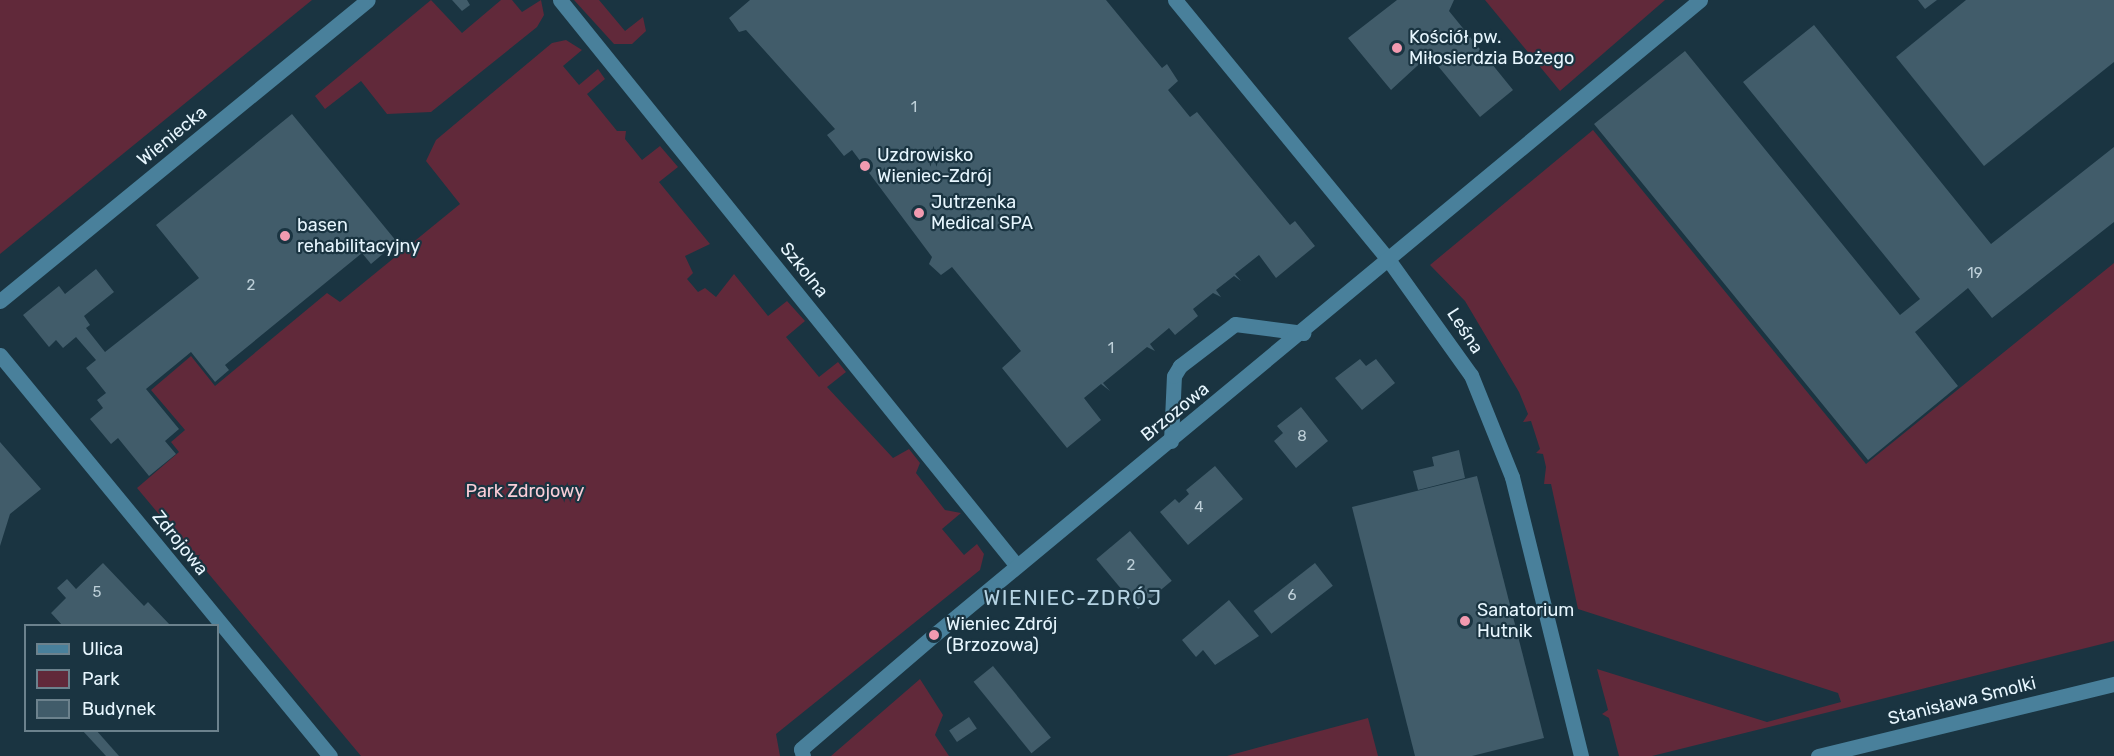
<!DOCTYPE html>
<html>
<head>
<meta charset="utf-8">
<style>
  body { margin:0 }
  #map { position:relative; width:2114px; height:756px; overflow:hidden; background:#1a3441; font-family:Rubik,sans-serif }
  div>[style] { position:absolute }
  .green>* { inset:0; background:#61293a }
  .building>* { inset:0; background:#415c6a; transform-origin:0 0 }
  .minor>* { height:15px; margin:-7.5px; padding:0 7.5px; transform-origin:7.5px; border-radius:7.5px; background:#49809b }
  .dots>* { width:16px; height:16px; translate:-50% -50%; box-sizing:border-box; border:3px solid #1a3441; border-radius:50% }
  span { translate:-50% -50%; white-space:nowrap; text-align:center; line-height:1.15; -webkit-text-stroke:4.5px #1a3441; paint-order:stroke }
  .number-label { font-size:15px; color:#bed0d9 }
  .number-label span { -webkit-text-stroke-width:0 }
  .poi-label { font-size:18px; color:#e7f6fe }
  .left { translate:0 -50%; text-align:left }
  .street-label { font-size:18px; color:#e7f6fe }
  .park-label { font-size:18px; color:#facdd7 }
  .quarter-label { font-size:21px; color:#b5d3e3; letter-spacing:1.5px }
  .legend { position:absolute; left:24px; top:624px; width:195px; height:108px; box-sizing:border-box; background:#1a3441; border:2px solid #6c828d; margin:0; padding:8px 10px; list-style:none; font-size:18px; color:#e7f6fe }
  .legend li { display:flex; align-items:center; gap:12px; height:30px }
  .legend b { width:30px; border:2px solid #6c828d }
</style>
</head>
<body>
<div id="map">
  <div class="green">
    <div style="clip-path:polygon(0 0,312px 0,0 254px)"></div>
    <div style="clip-path:polygon(431px 0,462px 33px,501px 0,512px 0,522px 12px,541px 0,544px 15px,537px 27px,431px 112px,387px 114px,361px 81px,325px 109px,315px 96px)"></div>
    <div style="clip-path:polygon(574px 0,599px 0,625px 31px,643px 17px,646px 31px,632px 44px,614px 44px)"></div>
    <div style="clip-path:polygon(1485px 0,1665px 0,1560px 91px)"></div>
    <div style="clip-path:polygon(566px 40px,582px 50px,563px 66px,579px 85px,598px 69px,605px 79px,587px 94px,617px 131px,626px 131px,625px 139px,642px 160px,660px 146px,678px 167px,659px 182px,710px 244px,685px 256px,693px 273px,687px 279px,698px 292px,705px 288px,716px 297px,734px 274px,768px 316px,787px 301px,805px 321px,786px 337px,819px 377px,838px 362px,846px 372px,827px 387px,893px 458px,909px 449px,920px 463px,916px 473px,945px 510px,961px 513px,942px 529px,964px 555px,977px 544px,984px 554px,980px 570px,776px 734px,780px 756px,361px 756px,137px 488px,179px 452px,171px 442px,185px 430px,151px 390px,191px 356px,215px 386px,327px 293px,340px 302px,460px 204px,426px 161px,436px 140px,552px 43px)"></div>
    <div style="clip-path:polygon(1593px 130px,1866px 464px,2114px 263px,2114px 641px,1652px 756px,1619px 756px,1609px 718px,1602px 714px,1608px 710px,1597px 669px,1767px 722px,1841px 702px,1838px 693px,1578px 609px,1551px 484px,1544px 484px,1546px 467px,1543px 454px,1536px 453px,1540px 449px,1531px 421px,1523px 422px,1528px 414px,1519px 392px,1465px 301px,1430px 265px)"></div>
    <div style="clip-path:polygon(920px 679px,943px 715px,935px 735px,949px 756px,831px 756px)"></div>
    <div style="clip-path:polygon(1368px 718px,1378px 756px,1227px 756px)"></div>
  </div>
  <div class="building">
    <div style="clip-path:polygon(452px 0,467px 0,470px 5px,462px 11px)"></div>
    <div style="clip-path:polygon(750px 0,1106px 0,1162px 68px,1167px 64px,1178px 81px,1168px 90px,1190px 117px,1197px 112px,1290px 225px,1295px 221px,1315px 246px,1276px 278px,1259px 255px,1235px 274px,1241px 281px,1234px 276px,1216px 290px,1221px 297px,1213px 293px,1193px 309px,1198px 316px,1175px 335px,1169px 328px,1150px 344px,1155px 351px,1147px 347px,1103px 383px,1110px 391px,1101px 384px,1084px 398px,1101px 420px,1067px 448px,1002px 368px,1021px 351px,952px 267px,941px 275px,929px 264px,932px 257px,852px 150px,844px 156px,827px 135px,835px 129px,746px 30px,739px 32px,729px 18px)"></div>
    <div style="clip-path:polygon(1397px 0,1454px 0,1449px 11px,1513px 90px,1480px 117px,1429px 55px,1391px 90px,1348px 38px)"></div>
    <div style="clip-path:polygon(1918px 0,1937px 0,1925px 9px)"></div>
    <div style="clip-path:polygon(1966px 0,2114px 0,2114px 62px,1984px 166px,1896px 57px)"></div>
    <div style="clip-path:polygon(1814px 25px,1991px 244px,2114px 147px,2114px 222px,1992px 318px,1968px 288px,1915px 332px,1958px 386px,1868px 460px,1594px 124px,1685px 51px,1900px 315px,1920px 299px,1743px 82px)"></div>
    <div style="clip-path:polygon(292px 114px,397px 242px,371px 264px,362px 253px,225px 365px,229px 370px,215px 382px,191px 352px,146px 389px,179px 429px,165px 441px,176px 454px,149px 476px,118px 438px,111px 444px,90px 419px,103px 408px,97px 400px,106px 393px,86px 368px,96px 360px,76px 337px,63px 348px,56px 340px,49px 347px,23px 315px,59px 286px,65px 294px,96px 269px,114px 292px,84px 316px,90px 325px,86px 328px,105px 352px,199px 278px,156px 225px)"></div>
    <div style="clip-path:polygon(1360px 359px,1366px 366px,1376px 359px,1395px 383px,1362px 410px,1335px 378px)"></div>
    <div style="clip-path:polygon(1301px 407px,1328px 441px,1296px 468px,1274px 441px,1283px 433px,1277px 426px)"></div>
    <div style="clip-path:polygon(0 442px,41px 489px,10px 514px,0 546px)"></div>
    <div style="clip-path:polygon(1459px 450px,1465px 478px,1418px 490px,1413px 471px,1434px 466px,1432px 457px)"></div>
    <div style="clip-path:polygon(1215px 466px,1243px 499px,1188px 545px,1160px 512px,1175px 499px,1179px 503px,1189px 494px,1186px 490px)"></div>
    <div style="clip-path:polygon(1477px 476px,1544px 738px,1472px 756px,1415px 756px,1352px 507px)"></div>
    <div style="left:1130px;top:531px;width:65px;height:44px;rotate:50deg"></div>
    <div style="clip-path:polygon(103px 563px,144px 606px,148px 602px,171px 626px,63px 626px,51px 613px,66px 598px,57px 588px,67px 579px,76px 589px)"></div>
    <div style="left:1315px;top:563px;width:29px;height:78px;rotate:52deg"></div>
    <div style="clip-path:polygon(1229px 600px,1259px 636px,1215px 665px,1203px 650px,1196px 657px,1182px 640px)"></div>
    <div style="left:993px;top:666px;width:92px;height:25px;rotate:51deg"></div>
    <div style="left:969px;top:717px;width:14px;height:24px;rotate:56deg"></div>
    <div style="clip-path:polygon(82px 730px,96px 730px,119px 756px,106px 756px)"></div>
  </div>
  <div class="minor">
    <div style="left:560px;top:0;width:727px;rotate:51.08deg"></div>
    <div style="left:1175px;top:0;width:339px;rotate:50.6deg"></div>
    <div style="left:1390px;top:262px;width:139px;rotate:54.4deg"></div>
    <div style="left:1471px;top:375px;width:110px;rotate:68.1deg"></div>
    <div style="left:1512px;top:477px;width:287px;rotate:76.1deg"></div>
    <div style="left:0;top:301px;width:475px;rotate:-39.3deg"></div>
    <div style="left:0;top:355px;width:519px;rotate:50.55deg"></div>
    <div style="left:1171px;top:441px;width:65px;rotate:-87.4deg"></div>
    <div style="left:1174px;top:376px;width:12px;rotate:-59deg"></div>
    <div style="left:1180px;top:366px;width:69px;rotate:-37.4deg"></div>
    <div style="left:1235px;top:324px;width:69px;rotate:7.5deg"></div>
    <div style="left:803px;top:756px;width:7px;rotate:-106deg"></div>
    <div style="left:801px;top:749px;width:175px;rotate:-40.6deg"></div>
    <div style="left:934px;top:635px;width:995px;rotate:-39.66deg"></div>
    <div style="left:1818px;top:756px;width:305px;rotate:-13.7deg"></div>
  </div>
  <div class="dots">
    <div style="left:1397px;top:48px;background:#f29ab0"></div>
    <div style="left:865px;top:166px;background:#f29ab0"></div>
    <div style="left:919px;top:213px;background:#f29ab0"></div>
    <div style="left:285px;top:236px;background:#f29ab0"></div>
    <div style="left:1465px;top:621px;background:#f29ab0"></div>
    <div style="left:934px;top:635px;background:#f29ab0"></div>
  </div>
  <div class="number-label">
    <span style="left:914px;top:108px">1</span>
    <span style="left:1975px;top:274px">19</span>
    <span style="left:251px;top:286px">2</span>
    <span style="left:1111px;top:349px">1</span>
    <span style="left:1302px;top:437px">8</span>
    <span style="left:1199px;top:508px">4</span>
    <span style="left:1131px;top:566px">2</span>
    <span style="left:97px;top:593px">5</span>
    <span style="left:1292px;top:596px">6</span>
  </div>
  <div class="poi-label">
    <span class="left" style="left:1409px;top:48px">Kościół pw.<br>Miłosierdzia Bożego</span>
    <span class="left" style="left:877px;top:166px">Uzdrowisko<br>Wieniec-Zdrój</span>
    <span class="left" style="left:931px;top:213px">Jutrzenka<br>Medical SPA</span>
    <span class="left" style="left:297px;top:236px">basen<br>rehabilitacyjny</span>
    <span class="left" style="left:1477px;top:621px">Sanatorium<br>Hutnik</span>
    <span class="left" style="left:946px;top:635px">Wieniec Zdrój<br>(Brzozowa)</span>
  </div>
  <div class="street-label">
    <span style="left:172px;top:136px;rotate:-39deg">Wieniecka</span>
    <span style="left:804px;top:270px;rotate:51deg">Szkolna</span>
    <span style="left:1465px;top:331px;rotate:57deg">Leśna</span>
    <span style="left:1175px;top:412px;rotate:-39deg">Brzozowa</span>
    <span style="left:180px;top:543px;rotate:51deg">Zdrojowa</span>
    <span style="left:1962px;top:701px;rotate:-14deg">Stanisława Smolki</span>
  </div>
  <div class="park-label">
    <span style="left:525px;top:491px">Park Zdrojowy</span>
  </div>
  <div class="quarter-label">
    <span style="left:1073px;top:598px">WIENIEC-ZDRÓJ</span>
  </div>
  <ul class="legend">
  <li><b style="height:8px;background:#49809b"></b>Ulica</li>
  <li><b style="height:16px;background:#61293a"></b>Park</li>
  <li><b style="height:16px;background:#415c6a"></b>Budynek</li>
  </ul>
</div>
</body>
</html>
